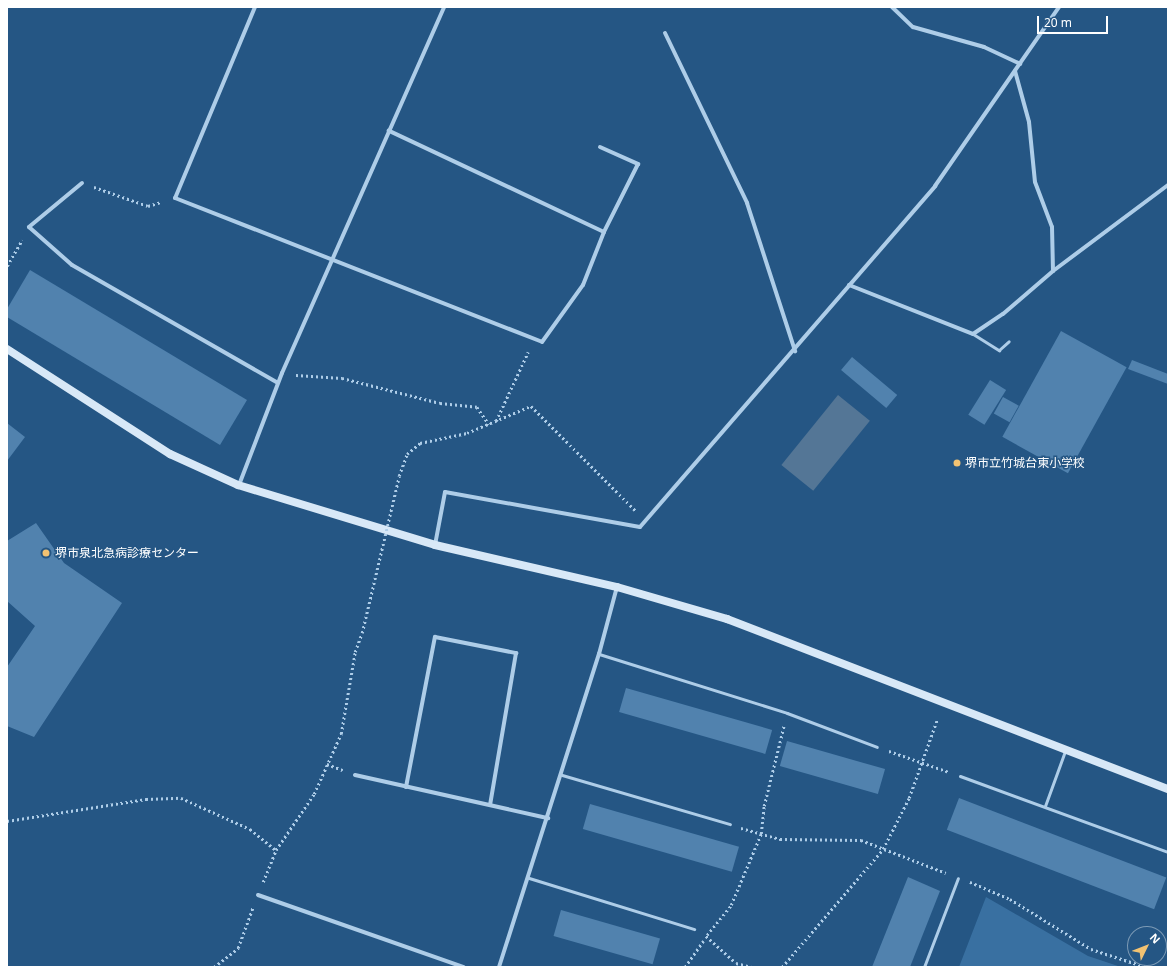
<!DOCTYPE html>
<html>
<head>
<meta charset="utf-8">
<style>
  body { margin:0 }
  #map { position:relative; width:1175px; height:974px; overflow:hidden; background:#255684; font-family:"Noto Sans","Noto Sans JP",sans-serif }
  div>[style] { position:absolute }
  [style*='--x'] { left:calc(var(--x)*1px); top:calc(var(--y)*1px); width:calc(var(--w)*1px); rotate:calc(var(--a)*1deg) }
  .green>* { inset:0; background:#3970a1 }
  .water>* { inset:0; background:#547696; transform-origin:0 0 }
  .building>* { inset:0; background:#5182ae; transform-origin:0 0 }
  .path>* { height:2.5px; margin-top:-1.25px; transform-origin:0; background:repeating-linear-gradient(90deg,#aecde8 0 2px,transparent 0 5px) }
  .lane>* { height:3px; margin:-1.5px; padding:0 1.5px; transform-origin:1.5px; border-radius:1.5px; background:#aecde8 }
  .street>* { height:4px; margin:-2px; padding:0 2px; transform-origin:2px; border-radius:2px; background:#aecde8 }
  .secondary>* { height:8px; margin:-4px; padding:0 4px; transform-origin:4px; border-radius:4px; background:#d8e8f7 }
  .path-bridge>* { height:2.5px; margin-top:-1.25px; transform-origin:0; background:repeating-linear-gradient(90deg,#aecde8 0 2px,transparent 0 5px) }
  .dots>* { width:11px; height:11px; translate:-50% -50%; box-sizing:border-box; border:2px solid #255684; border-radius:50% }
  span { translate:-50% -50%; white-space:nowrap; text-align:center; line-height:1.15; -webkit-text-stroke:3px #255684; paint-order:stroke }
  .poi-label { font-size:12px; color:#fff }
  .left { translate:0 -50%; text-align:left }
  .frame { position:absolute; inset:0; border:8px solid #fff; pointer-events:none }
  .north { position:absolute; left:1127px; top:926px; width:40px; height:40px; box-sizing:border-box; background:#255684; border:1px solid #7c9ab5; border-radius:50%; rotate:47deg; font-size:11px; font-weight:700; line-height:16px; text-align:center; color:#fff }
  .north::after { content:''; display:block; margin:auto; width:14px; height:18px; background:#f2c272; clip-path:polygon(50% 0,100% 100%,50% 72%,0 100%) }
  .scale { position:absolute; left:1037px; top:16px; width:71px; height:18px; box-sizing:border-box; border:2px solid #fff; border-top:0; padding-left:5px; font-size:12px; line-height:14px; white-space:nowrap; color:#fff; -webkit-text-stroke:3px #255684; paint-order:stroke }
</style>
</head>
<body>
<div id="map">
  <div class="green">
    <div style="clip-path:polygon(986px 897px,1088px 956px,1121px 967px,959px 967px)"></div>
  </div>
  <div class="water">
    <div style="left:838px;top:395px;width:41px;height:90px;rotate:39deg"></div>
  </div>
  <div class="building">
    <div style="clip-path:polygon(30px 270px,247px 400px,220px 445px,7px 317px,7px 309px)"></div>
    <div style="left:1061px;top:331px;width:75px;height:121px;rotate:29deg"></div>
    <div style="left:852px;top:357px;width:59px;height:17px;rotate:40deg"></div>
    <div style="clip-path:polygon(1132px 360px,1168px 374px,1168px 384px,1128px 369px)"></div>
    <div style="left:990px;top:380px;width:19px;height:41px;rotate:32deg"></div>
    <div style="left:1003px;top:397px;width:18px;height:19px;rotate:29deg"></div>
    <div style="clip-path:polygon(7px 423px,25px 437px,7px 461px)"></div>
    <div style="clip-path:polygon(36px 523px,64px 563px,122px 603px,34px 737px,7px 726px,7px 667px,35px 626px,7px 601px,7px 541px)"></div>
    <div style="left:626px;top:688px;width:152px;height:25px;rotate:16deg"></div>
    <div style="left:787px;top:741px;width:102px;height:26px;rotate:16deg"></div>
    <div style="left:959px;top:798px;width:222px;height:34px;rotate:21deg"></div>
    <div style="left:590px;top:804px;width:155px;height:26px;rotate:16deg"></div>
    <div style="clip-path:polygon(908px 877px,940px 891px,910px 967px,872px 967px)"></div>
    <div style="left:561px;top:910px;width:103px;height:27px;rotate:16deg"></div>
  </div>
  <div class="path">
    <div style="--x:94;--y:187;--w:57;--a:19.4"></div>
    <div style="--x:148;--y:206;--w:14;--a:-17"></div>
    <div style="--x:7;--y:266;--w:30;--a:-60"></div>
    <div style="--x:296;--y:375;--w:46;--a:3.7"></div>
    <div style="--x:342;--y:378;--w:101;--a:14.3"></div>
    <div style="--x:440;--y:403;--w:37;--a:6"></div>
    <div style="--x:477;--y:407;--w:21;--a:55"></div>
    <div style="--x:496;--y:421;--w:76;--a:-65.1"></div>
    <div style="--x:399;--y:476;--w:23;--a:-70"></div>
    <div style="--x:407;--y:454;--w:17;--a:-40"></div>
    <div style="--x:420;--y:443;--w:48;--a:-12"></div>
    <div style="--x:467;--y:433;--w:69;--a:-22.9"></div>
    <div style="--x:531;--y:406;--w:148;--a:45"></div>
    <div style="--x:889;--y:751;--w:64;--a:19.3"></div>
    <div style="--x:327;--y:764;--w:17;--a:21"></div>
    <div style="--x:7;--y:821;--w:141;--a:-9"></div>
    <div style="--x:146;--y:799;--w:35;--a:-2"></div>
    <div style="--x:181;--y:798;--w:76;--a:24.2"></div>
    <div style="--x:250;--y:829;--w:33;--a:39"></div>
    <div style="--x:741;--y:828;--w:41;--a:15.8"></div>
    <div style="--x:780;--y:839;--w:81;--a:0.7"></div>
    <div style="--x:861;--y:840;--w:91;--a:21.2"></div>
    <div style="--x:263;--y:882;--w:35;--a:-68"></div>
    <div style="--x:276;--y:850;--w:68;--a:-55.8"></div>
    <div style="--x:314;--y:794;--w:66;--a:-65.8"></div>
    <div style="--x:341;--y:734;--w:83;--a:-80.3"></div>
    <div style="--x:355;--y:652;--w:20;--a:-70"></div>
    <div style="--x:970;--y:882;--w:43;--a:23"></div>
    <div style="--x:1010;--y:899;--w:95;--a:31.7"></div>
    <div style="--x:1091;--y:949;--w:58;--a:18.1"></div>
    <div style="--x:707;--y:935;--w:38;--a:-51"></div>
    <div style="--x:731;--y:905;--w:77;--a:-67.1"></div>
    <div style="--x:761;--y:834;--w:28;--a:-84"></div>
    <div style="--x:764;--y:806;--w:83;--a:-76.1"></div>
    <div style="--x:706;--y:936;--w:40;--a:42"></div>
    <div style="--x:736;--y:963;--w:16;--a:14"></div>
    <div style="--x:214;--y:967;--w:31;--a:-38"></div>
    <div style="--x:238;--y:948;--w:44;--a:-69.9"></div>
    <div style="--x:685;--y:967;--w:32;--a:-55"></div>
    <div style="--x:782;--y:967;--w:155;--a:-49.4"></div>
    <div style="--x:883;--y:849;--w:57;--a:-63"></div>
    <div style="--x:909;--y:798;--w:83;--a:-70.3"></div>
  </div>
  <div class="lane">
    <div style="--x:973;--y:334;--w:31;--a:32"></div>
    <div style="--x:999;--y:350;--w:13;--a:-42"></div>
    <div style="--x:599;--y:654;--w:197;--a:17.4"></div>
    <div style="--x:787;--y:713;--w:96;--a:20.7"></div>
    <div style="--x:562;--y:775;--w:175;--a:16.3"></div>
    <div style="--x:960;--y:776;--w:221;--a:20.1"></div>
    <div style="--x:1045;--y:806;--w:59;--a:-70"></div>
    <div style="--x:529;--y:878;--w:173;--a:17.2"></div>
    <div style="--x:924;--y:967;--w:95;--a:-69.1"></div>
  </div>
  <div class="street">
    <div style="--x:255;--y:7;--w:207;--a:112.7"></div>
    <div style="--x:175;--y:198;--w:394;--a:21.4"></div>
    <div style="--x:542;--y:342;--w:70;--a:-54.3"></div>
    <div style="--x:583;--y:285;--w:57;--a:-68.4"></div>
    <div style="--x:604;--y:232;--w:238;--a:-154.8"></div>
    <div style="--x:892;--y:7;--w:29;--a:44"></div>
    <div style="--x:913;--y:27;--w:74;--a:15.7"></div>
    <div style="--x:984;--y:47;--w:40;--a:25"></div>
    <div style="--x:665;--y:33;--w:189;--a:64.2"></div>
    <div style="--x:747;--y:203;--w:156;--a:72"></div>
    <div style="--x:1015;--y:71;--w:53;--a:74.6"></div>
    <div style="--x:1029;--y:122;--w:60;--a:84.3"></div>
    <div style="--x:1035;--y:182;--w:48;--a:69.3"></div>
    <div style="--x:1052;--y:227;--w:44;--a:88.7"></div>
    <div style="--x:600;--y:147;--w:42;--a:24.1"></div>
    <div style="--x:638;--y:164;--w:76;--a:116.6"></div>
    <div style="--x:82;--y:183;--w:69;--a:140.3"></div>
    <div style="--x:29;--y:227;--w:57;--a:41.5"></div>
    <div style="--x:72;--y:265;--w:237;--a:29.8"></div>
    <div style="--x:849;--y:285;--w:133;--a:21.6"></div>
    <div style="--x:973;--y:334;--w:36;--a:-34"></div>
    <div style="--x:1003;--y:314;--w:66;--a:-40.7"></div>
    <div style="--x:1053;--y:271;--w:144;--a:-36.8"></div>
    <div style="--x:239;--y:485;--w:120;--a:-69"></div>
    <div style="--x:282;--y:373;--w:400;--a:-66.1"></div>
    <div style="--x:435;--y:545;--w:54;--a:-79.3"></div>
    <div style="--x:445;--y:492;--w:198;--a:10.2"></div>
    <div style="--x:640;--y:527;--w:451;--a:-49.1"></div>
    <div style="--x:935;--y:186;--w:218;--a:-55.3"></div>
    <div style="--x:355;--y:775;--w:198;--a:12.6"></div>
    <div style="--x:406;--y:787;--w:153;--a:-79.1"></div>
    <div style="--x:435;--y:637;--w:83;--a:11.2"></div>
    <div style="--x:516;--y:653;--w:154;--a:99.7"></div>
    <div style="--x:258;--y:895;--w:218;--a:19.3"></div>
    <div style="--x:499;--y:967;--w:329;--a:-72.3"></div>
    <div style="--x:599;--y:654;--w:69;--a:-75"></div>
  </div>
  <div class="secondary">
    <div style="--x:7;--y:349;--w:194;--a:32.8"></div>
    <div style="--x:170;--y:454;--w:75;--a:24.5"></div>
    <div style="--x:238;--y:485;--w:206;--a:16.9"></div>
    <div style="--x:435;--y:545;--w:187;--a:13"></div>
    <div style="--x:617;--y:587;--w:115;--a:16.2"></div>
    <div style="--x:727;--y:619;--w:473;--a:21.1"></div>
  </div>
  <div class="path-bridge">
    <div style="--x:362;--y:633;--w:161;--a:-76.7"></div>
  </div>
  <div class="dots">
    <div style="left:957px;top:463px;background:#f2c272"></div>
    <div style="left:46px;top:553px;background:#f2c272"></div>
  </div>
  <div class="poi-label">
    <span class="left" style="left:965px;top:463px">堺市立竹城台東小学校</span>
    <span class="left" style="left:55px;top:553px">堺市泉北急病診療センター</span>
  </div>
  <div class="frame"></div>
  <div class="north">N</div>
  <div class="scale">20 m</div>
</div>
</body>
</html>
